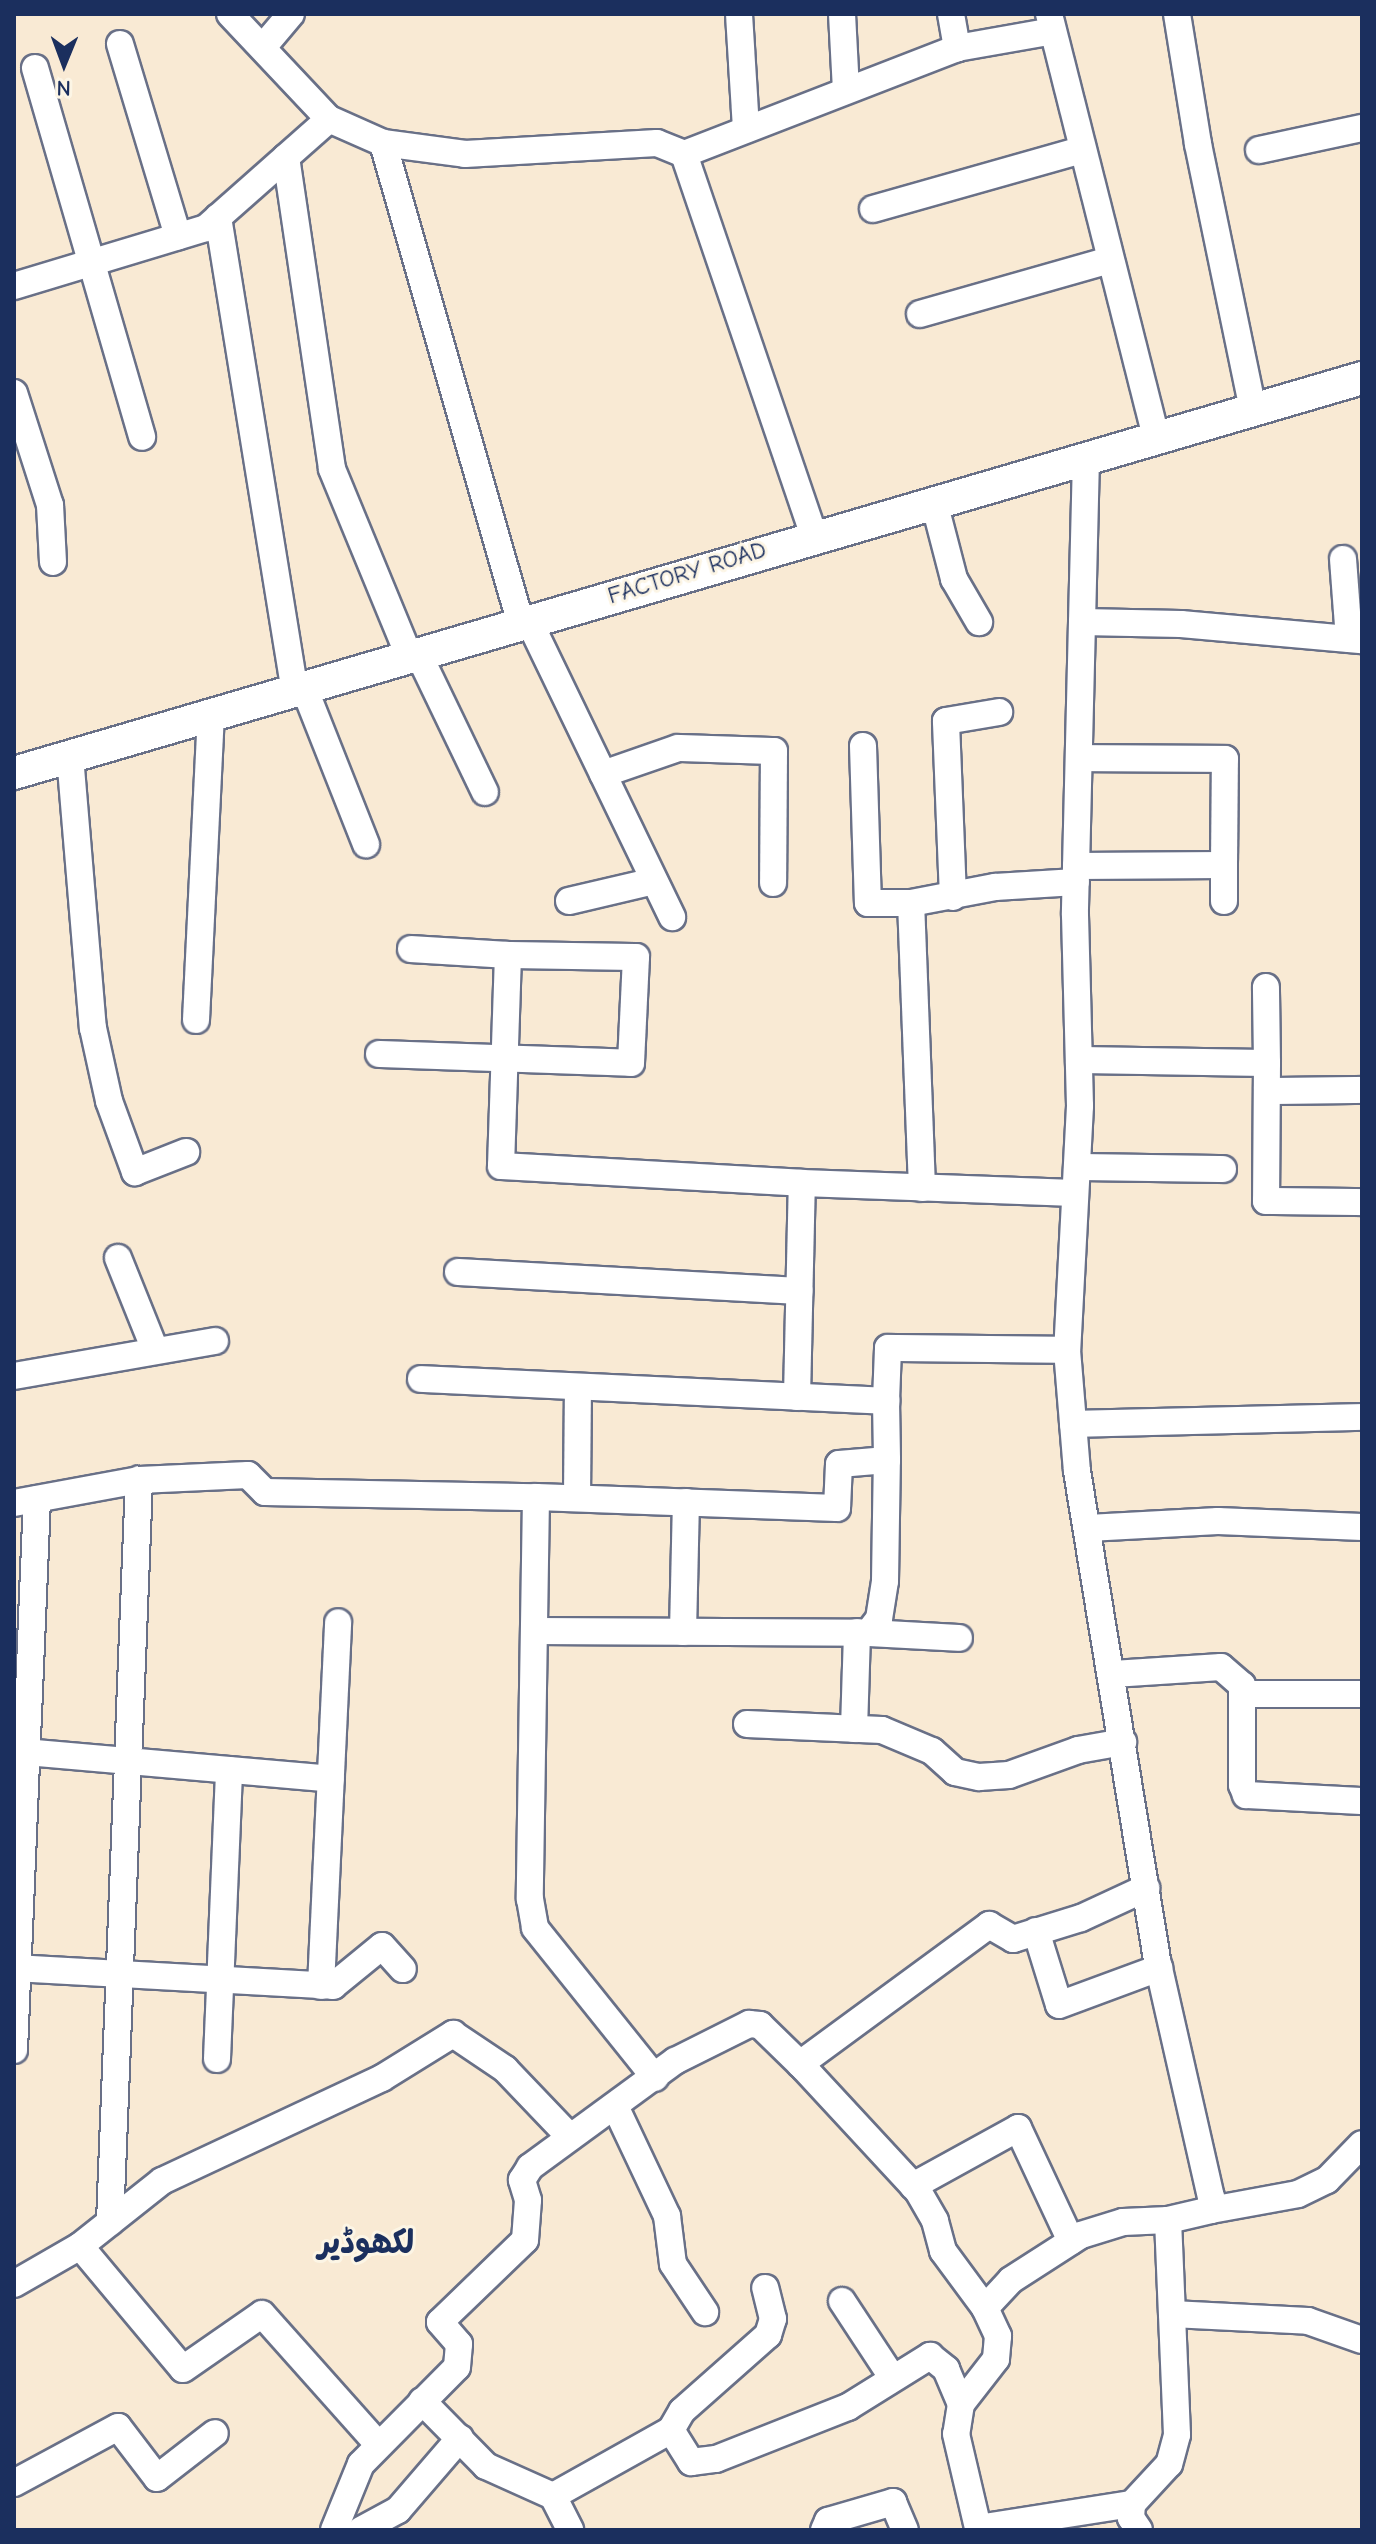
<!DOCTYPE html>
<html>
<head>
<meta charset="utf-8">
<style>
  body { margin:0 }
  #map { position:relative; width:1376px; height:2544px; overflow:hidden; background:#f9ead4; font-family:"Comic Neue","Playpen Sans Arabic",sans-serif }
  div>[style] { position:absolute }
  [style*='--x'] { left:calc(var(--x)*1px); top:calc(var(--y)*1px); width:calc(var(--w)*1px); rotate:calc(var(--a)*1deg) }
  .roads { filter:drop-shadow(2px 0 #697087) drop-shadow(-2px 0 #697087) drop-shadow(0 2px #697087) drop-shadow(0 -2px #697087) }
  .minor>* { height:26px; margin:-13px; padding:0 13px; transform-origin:13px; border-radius:13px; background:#fff }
  .major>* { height:32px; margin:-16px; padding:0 16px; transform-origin:16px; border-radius:16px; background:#fff }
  span { translate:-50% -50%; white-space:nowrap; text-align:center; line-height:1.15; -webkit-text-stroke:6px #fcf5e5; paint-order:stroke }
  .street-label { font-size:24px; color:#1b2f5e }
  .district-label { font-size:32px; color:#1b2f5e; font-weight:700 }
  .frame { position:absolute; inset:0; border:16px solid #1b2f5e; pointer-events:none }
  .north { position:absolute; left:24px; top:24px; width:80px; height:80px; -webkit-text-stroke:6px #fcf5e5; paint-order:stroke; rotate:181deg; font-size:22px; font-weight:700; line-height:32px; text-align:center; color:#1b2f5e }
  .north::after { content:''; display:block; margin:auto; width:28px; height:36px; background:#1b2f5e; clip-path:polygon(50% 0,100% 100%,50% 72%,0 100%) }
</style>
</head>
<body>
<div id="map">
  <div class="roads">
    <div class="minor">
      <div style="--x:230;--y:14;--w:144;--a:46.7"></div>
      <div style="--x:329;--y:119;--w:59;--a:24"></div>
      <div style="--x:383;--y:143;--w:83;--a:7.6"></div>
      <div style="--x:465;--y:154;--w:192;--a:-3.3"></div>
      <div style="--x:657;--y:143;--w:29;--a:22"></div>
      <div style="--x:684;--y:154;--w:404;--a:71.2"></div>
      <div style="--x:739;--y:14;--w:115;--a:86.5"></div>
      <div style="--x:842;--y:14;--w:76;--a:87"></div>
      <div style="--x:951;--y:14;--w:35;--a:80"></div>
      <div style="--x:1049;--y:14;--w:437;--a:75.8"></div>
      <div style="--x:1177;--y:14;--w:132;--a:80.8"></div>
      <div style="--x:1198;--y:144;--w:272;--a:78.3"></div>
      <div style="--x:120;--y:44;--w:201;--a:73.2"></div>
      <div style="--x:263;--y:47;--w:43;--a:-49.7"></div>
      <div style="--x:35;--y:68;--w:384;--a:73.8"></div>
      <div style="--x:383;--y:143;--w:499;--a:74"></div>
      <div style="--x:1259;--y:150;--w:105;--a:-12.1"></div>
      <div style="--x:684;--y:154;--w:293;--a:-21.2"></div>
      <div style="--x:957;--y:48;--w:97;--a:-10"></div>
      <div style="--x:286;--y:157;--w:315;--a:81.6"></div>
      <div style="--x:332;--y:469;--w:204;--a:67.6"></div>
      <div style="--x:873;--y:209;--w:217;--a:-15.8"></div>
      <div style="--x:218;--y:217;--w:482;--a:80.8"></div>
      <div style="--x:14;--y:286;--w:201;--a:-16.8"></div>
      <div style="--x:206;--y:228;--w:164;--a:-41.5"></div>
      <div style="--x:920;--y:314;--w:198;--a:-15.9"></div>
      <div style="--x:14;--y:393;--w:118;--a:72.2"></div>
      <div style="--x:50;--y:505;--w:57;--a:87"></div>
      <div style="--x:1086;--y:458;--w:457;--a:91.4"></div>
      <div style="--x:1075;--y:915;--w:191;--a:88.5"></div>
      <div style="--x:1080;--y:1106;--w:244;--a:93"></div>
      <div style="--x:1067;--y:1350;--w:121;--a:85.3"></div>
      <div style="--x:1077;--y:1471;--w:500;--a:80.7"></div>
      <div style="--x:1158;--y:1964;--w:239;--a:77.2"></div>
      <div style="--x:1211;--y:2197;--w:13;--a:90"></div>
      <div style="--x:1211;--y:2210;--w:44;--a:166.9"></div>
      <div style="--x:1168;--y:2220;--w:215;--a:87.6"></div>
      <div style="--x:1177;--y:2435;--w:30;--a:105"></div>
      <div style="--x:1169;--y:2464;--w:54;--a:132.8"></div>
      <div style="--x:1132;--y:2504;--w:14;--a:94"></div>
      <div style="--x:1131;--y:2518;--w:14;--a:56"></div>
      <div style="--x:934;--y:502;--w:80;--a:75.4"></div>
      <div style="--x:954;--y:579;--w:50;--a:59.8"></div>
      <div style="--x:1343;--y:559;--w:80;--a:85.7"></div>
      <div style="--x:529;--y:621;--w:329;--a:64.2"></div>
      <div style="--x:1082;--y:622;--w:99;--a:1.2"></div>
      <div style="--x:1181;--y:624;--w:182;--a:5.1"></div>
      <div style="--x:419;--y:655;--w:152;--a:64.3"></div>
      <div style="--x:305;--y:690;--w:166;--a:68.4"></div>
      <div style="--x:863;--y:746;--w:157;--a:88.2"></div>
      <div style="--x:868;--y:903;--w:43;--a:0"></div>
      <div style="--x:70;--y:756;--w:273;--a:85.2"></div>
      <div style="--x:93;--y:1028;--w:75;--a:77.6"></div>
      <div style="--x:109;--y:1101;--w:76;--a:69.9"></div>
      <div style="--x:135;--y:1172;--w:55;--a:-21.4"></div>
      <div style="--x:603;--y:774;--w:79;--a:-19.1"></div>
      <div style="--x:678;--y:748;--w:96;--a:1.8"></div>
      <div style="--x:774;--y:751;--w:132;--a:90.4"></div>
      <div style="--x:1224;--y:865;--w:36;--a:90"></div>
      <div style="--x:1076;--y:866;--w:148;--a:-0.4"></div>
      <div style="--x:1224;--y:865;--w:106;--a:-89.5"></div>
      <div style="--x:1225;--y:759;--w:146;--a:-179.6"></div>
      <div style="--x:953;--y:897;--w:176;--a:-92.3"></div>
      <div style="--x:946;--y:721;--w:54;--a:-9.6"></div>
      <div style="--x:569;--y:901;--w:87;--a:-13.2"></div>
      <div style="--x:411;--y:949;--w:97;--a:3.5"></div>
      <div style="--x:508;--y:955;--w:211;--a:91.9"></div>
      <div style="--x:501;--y:1166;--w:301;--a:3.2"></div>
      <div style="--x:196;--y:1020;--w:303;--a:-87.2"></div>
      <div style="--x:379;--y:1054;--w:252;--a:2"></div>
      <div style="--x:631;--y:1063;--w:106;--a:-87.3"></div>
      <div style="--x:636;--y:957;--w:128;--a:-179.1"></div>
      <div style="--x:1079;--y:1060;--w:188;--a:0.9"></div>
      <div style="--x:1267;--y:1063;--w:76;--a:-90.8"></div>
      <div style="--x:1267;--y:1063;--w:138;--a:90.4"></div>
      <div style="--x:1266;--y:1201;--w:96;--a:0.6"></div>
      <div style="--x:1267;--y:1091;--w:95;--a:-0.6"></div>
      <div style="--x:1077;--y:1167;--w:146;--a:0.8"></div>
      <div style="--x:922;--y:1188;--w:285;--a:-92.2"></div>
      <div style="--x:911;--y:903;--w:86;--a:-10.8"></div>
      <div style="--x:995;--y:887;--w:81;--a:-3.5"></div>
      <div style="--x:118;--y:1258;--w:99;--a:68.1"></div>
      <div style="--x:458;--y:1272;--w:342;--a:3.2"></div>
      <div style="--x:14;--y:1376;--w:204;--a:-9.9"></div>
      <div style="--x:421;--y:1379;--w:466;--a:2.7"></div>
      <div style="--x:886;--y:1401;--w:59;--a:89"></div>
      <div style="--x:797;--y:1397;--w:214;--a:-88.7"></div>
      <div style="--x:802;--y:1183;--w:273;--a:2.1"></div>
      <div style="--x:886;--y:1401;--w:53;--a:-87.8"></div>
      <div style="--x:888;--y:1348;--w:179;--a:0.6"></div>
      <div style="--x:1073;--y:1424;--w:289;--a:-1.4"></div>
      <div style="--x:577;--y:1498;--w:111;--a:-89.5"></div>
      <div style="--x:14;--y:1503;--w:127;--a:-10.4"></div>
      <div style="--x:139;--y:1480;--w:109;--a:-2.6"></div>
      <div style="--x:248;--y:1475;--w:24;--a:45"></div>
      <div style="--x:265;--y:1492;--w:271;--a:1.1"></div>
      <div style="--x:1088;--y:1528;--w:130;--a:-3.1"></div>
      <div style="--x:1218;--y:1521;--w:144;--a:2.4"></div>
      <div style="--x:536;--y:1631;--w:332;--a:0.3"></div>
      <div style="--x:868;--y:1633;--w:18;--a:-52"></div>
      <div style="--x:879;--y:1619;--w:38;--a:-81"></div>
      <div style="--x:885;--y:1581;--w:121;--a:-89.1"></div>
      <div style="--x:887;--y:1460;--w:48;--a:175.2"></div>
      <div style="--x:839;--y:1464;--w:44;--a:92.6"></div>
      <div style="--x:837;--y:1508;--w:301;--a:-177.9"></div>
      <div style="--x:536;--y:1497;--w:402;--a:90.9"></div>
      <div style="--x:530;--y:1899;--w:29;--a:80"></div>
      <div style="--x:535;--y:1928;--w:192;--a:51.3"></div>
      <div style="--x:683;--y:1632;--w:130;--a:-88.7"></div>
      <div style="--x:868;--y:1633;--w:91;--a:3.1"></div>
      <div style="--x:1113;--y:1674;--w:108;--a:-3.7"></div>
      <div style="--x:1221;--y:1667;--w:28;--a:41"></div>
      <div style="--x:1242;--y:1685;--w:100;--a:90"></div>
      <div style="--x:1242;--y:1785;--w:11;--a:68"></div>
      <div style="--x:1246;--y:1795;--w:116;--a:3"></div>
      <div style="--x:1242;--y:1694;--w:120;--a:0"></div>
      <div style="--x:747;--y:1724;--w:135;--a:2.5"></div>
      <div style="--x:882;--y:1730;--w:54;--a:22.8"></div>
      <div style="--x:932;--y:1751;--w:31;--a:42"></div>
      <div style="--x:955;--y:1772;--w:25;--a:12"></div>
      <div style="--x:979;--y:1777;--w:30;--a:-4"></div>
      <div style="--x:1009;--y:1775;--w:73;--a:-19.9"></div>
      <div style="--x:1078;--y:1750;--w:46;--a:-10.1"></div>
      <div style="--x:854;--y:1729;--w:97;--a:-88.2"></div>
      <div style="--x:14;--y:1751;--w:318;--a:5"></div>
      <div style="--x:1036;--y:1931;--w:77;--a:72.7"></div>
      <div style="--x:1059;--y:2005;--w:107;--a:-20.3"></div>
      <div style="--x:14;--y:1968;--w:320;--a:3.2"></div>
      <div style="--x:333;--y:1986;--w:63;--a:-39.2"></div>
      <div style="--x:382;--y:1946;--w:31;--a:48"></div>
      <div style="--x:321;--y:1986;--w:364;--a:-87.3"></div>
      <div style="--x:14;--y:2050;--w:551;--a:-87.61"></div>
      <div style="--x:217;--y:2059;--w:289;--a:-87.6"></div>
      <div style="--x:800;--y:2064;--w:235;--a:-36.3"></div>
      <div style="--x:989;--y:1925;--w:28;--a:30"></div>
      <div style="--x:1013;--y:1939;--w:71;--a:-17.2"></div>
      <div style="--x:1081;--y:1918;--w:72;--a:-24.8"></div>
      <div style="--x:615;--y:2106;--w:122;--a:64.7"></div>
      <div style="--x:667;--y:2216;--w:48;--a:82.9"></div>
      <div style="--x:673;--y:2264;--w:58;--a:56.3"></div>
      <div style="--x:913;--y:2186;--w:120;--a:-28.9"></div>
      <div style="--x:1018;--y:2128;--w:125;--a:64.9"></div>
      <div style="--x:1211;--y:2210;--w:88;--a:-10.4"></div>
      <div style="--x:1298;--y:2194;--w:32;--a:-26"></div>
      <div style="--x:1327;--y:2180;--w:50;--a:-45.8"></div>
      <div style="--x:110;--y:2222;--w:743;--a:-87.76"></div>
      <div style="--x:80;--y:2246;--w:160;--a:50.1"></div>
      <div style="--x:183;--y:2369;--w:96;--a:-34.8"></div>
      <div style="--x:262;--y:2314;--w:174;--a:48.3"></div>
      <div style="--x:14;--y:2284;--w:76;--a:-29.9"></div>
      <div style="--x:80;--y:2246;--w:105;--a:-38.4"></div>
      <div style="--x:162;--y:2181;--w:243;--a:-25.1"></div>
      <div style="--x:382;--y:2078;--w:84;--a:-31.8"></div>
      <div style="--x:453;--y:2034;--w:63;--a:33.9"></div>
      <div style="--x:505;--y:2069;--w:93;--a:46.3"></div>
      <div style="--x:842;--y:2301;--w:91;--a:56.7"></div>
      <div style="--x:985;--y:2308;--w:38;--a:-47"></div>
      <div style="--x:1011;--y:2280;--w:83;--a:-32.7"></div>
      <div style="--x:1081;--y:2235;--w:44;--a:-17.2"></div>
      <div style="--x:1123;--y:2222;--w:45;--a:-2.5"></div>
      <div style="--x:1172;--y:2314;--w:136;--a:2.9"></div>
      <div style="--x:1308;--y:2321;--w:57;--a:19.4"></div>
      <div style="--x:422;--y:2401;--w:91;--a:45.4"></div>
      <div style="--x:486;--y:2466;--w:73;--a:24.1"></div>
      <div style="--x:553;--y:2496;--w:38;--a:63"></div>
      <div style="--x:671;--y:2430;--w:22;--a:-60"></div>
      <div style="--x:682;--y:2411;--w:115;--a:-41.5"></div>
      <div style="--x:768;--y:2335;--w:17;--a:-73"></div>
      <div style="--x:773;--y:2319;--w:32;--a:-104"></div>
      <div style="--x:14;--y:2483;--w:118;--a:-28.3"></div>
      <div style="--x:118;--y:2427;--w:64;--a:52.6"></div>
      <div style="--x:157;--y:2478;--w:73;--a:-37.8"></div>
      <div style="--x:553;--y:2496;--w:135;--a:-29.2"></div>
      <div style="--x:671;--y:2430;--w:38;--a:58"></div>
      <div style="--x:691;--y:2462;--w:25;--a:-7"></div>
      <div style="--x:716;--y:2459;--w:142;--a:-21.5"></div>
      <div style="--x:848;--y:2407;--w:97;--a:-31.9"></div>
      <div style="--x:930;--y:2356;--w:21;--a:39"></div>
      <div style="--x:946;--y:2369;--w:38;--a:67"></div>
      <div style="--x:334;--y:2530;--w:71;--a:-67.8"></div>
      <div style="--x:361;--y:2464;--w:136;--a:-45.3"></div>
      <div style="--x:457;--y:2367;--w:23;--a:-85"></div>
      <div style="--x:459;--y:2344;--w:29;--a:-131"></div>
      <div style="--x:440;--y:2322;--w:118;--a:-44"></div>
      <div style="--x:525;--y:2240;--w:40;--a:-85.7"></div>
      <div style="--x:528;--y:2200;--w:21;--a:-107"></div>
      <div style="--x:522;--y:2180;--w:15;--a:-58"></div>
      <div style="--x:530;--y:2167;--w:180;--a:-36.2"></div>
      <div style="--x:675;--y:2061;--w:83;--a:-26.6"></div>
      <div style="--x:749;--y:2024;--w:11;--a:5"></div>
      <div style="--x:760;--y:2025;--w:62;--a:44.3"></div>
      <div style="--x:804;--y:2068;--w:168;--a:47.2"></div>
      <div style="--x:918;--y:2191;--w:34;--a:60"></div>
      <div style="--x:935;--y:2221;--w:31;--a:75"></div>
      <div style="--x:943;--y:2251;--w:71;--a:53.6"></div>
      <div style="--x:985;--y:2308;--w:31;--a:65"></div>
      <div style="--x:998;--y:2336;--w:23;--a:95"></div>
      <div style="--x:996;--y:2359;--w:57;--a:127.9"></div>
      <div style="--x:961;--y:2404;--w:30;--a:99"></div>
      <div style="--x:956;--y:2434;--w:97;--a:76.8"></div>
      <div style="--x:978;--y:2528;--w:156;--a:-8.9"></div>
      <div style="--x:361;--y:2530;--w:42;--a:-28.4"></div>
      <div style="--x:398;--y:2510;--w:95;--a:-49.3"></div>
      <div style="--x:824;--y:2530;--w:10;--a:-66"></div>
      <div style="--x:828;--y:2521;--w:68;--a:-16.3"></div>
      <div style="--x:893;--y:2502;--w:30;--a:67"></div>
    </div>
    <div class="major">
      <div style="--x:14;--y:773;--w:1405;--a:-16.33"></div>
    </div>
  </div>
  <div class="street-label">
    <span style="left:687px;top:573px;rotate:-17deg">FACTORY ROAD</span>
  </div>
  <div class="district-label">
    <span style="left:366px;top:2243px">لکھوڈیر</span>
  </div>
  <div class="frame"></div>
  <div class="north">N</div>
</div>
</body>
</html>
